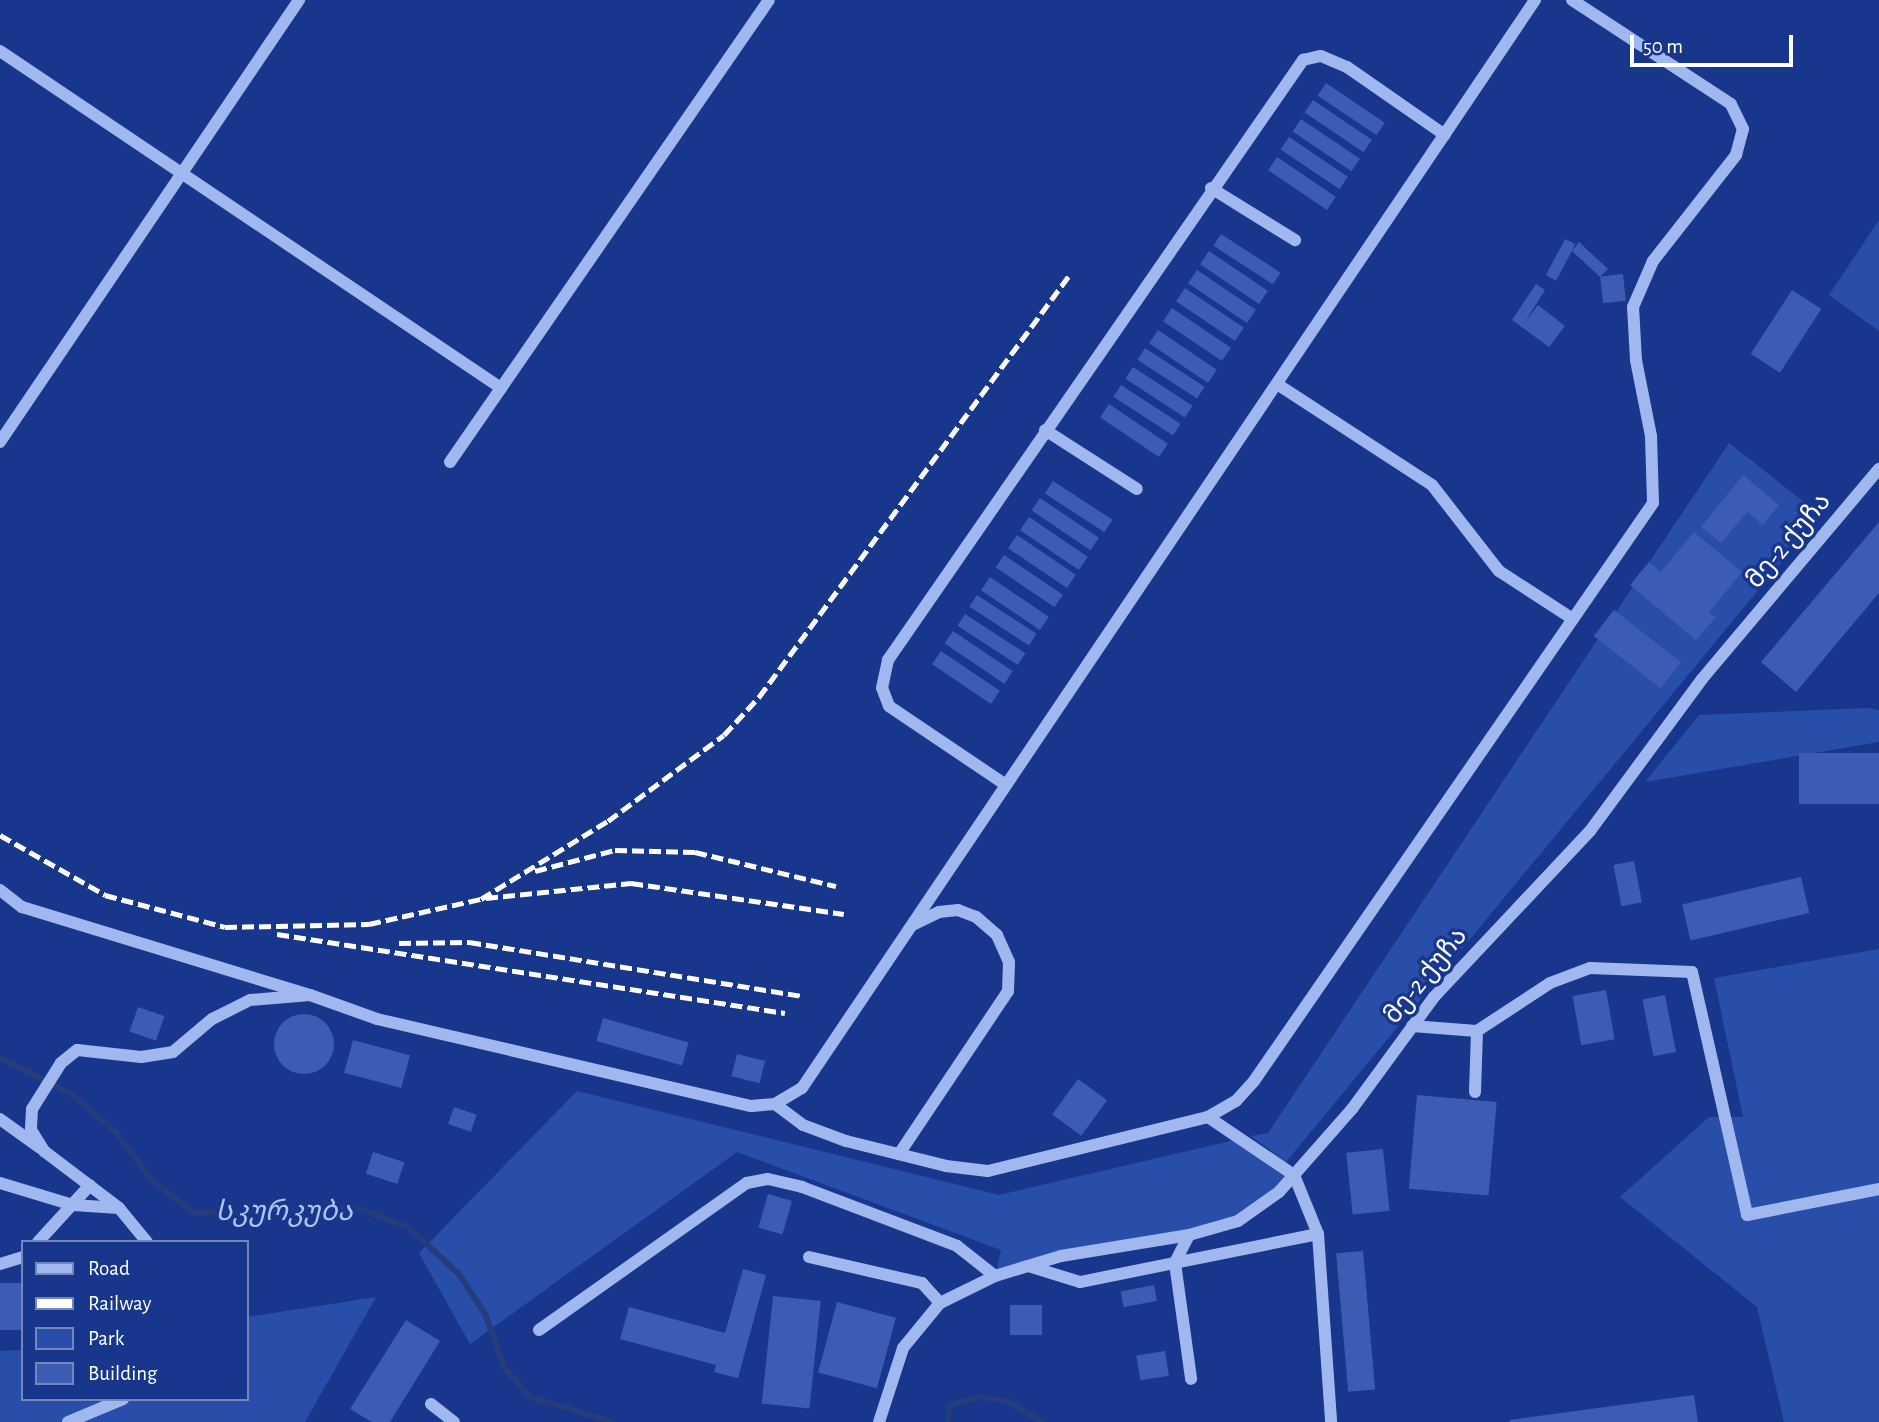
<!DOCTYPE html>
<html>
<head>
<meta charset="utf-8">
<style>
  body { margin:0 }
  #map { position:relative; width:1879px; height:1422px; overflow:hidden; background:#17368c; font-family:"Alegreya Sans","Noto Sans Georgian",sans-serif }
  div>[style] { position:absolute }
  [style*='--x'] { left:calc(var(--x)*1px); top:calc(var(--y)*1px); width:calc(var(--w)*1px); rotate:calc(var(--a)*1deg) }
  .green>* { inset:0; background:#294eaa }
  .stream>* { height:6px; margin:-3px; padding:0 3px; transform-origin:3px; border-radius:3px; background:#253c7d }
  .building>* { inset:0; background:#3b5cb2; transform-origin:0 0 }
  .round { border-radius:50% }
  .minor>* { height:12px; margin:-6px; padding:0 6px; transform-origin:6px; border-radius:6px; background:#a1b7ef }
  .rail>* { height:5px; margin-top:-2.5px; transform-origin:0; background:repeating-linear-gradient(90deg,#fff 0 12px,transparent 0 17px) }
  span { translate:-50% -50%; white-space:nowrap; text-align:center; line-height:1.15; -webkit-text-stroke:7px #17368c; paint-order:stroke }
  .street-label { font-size:26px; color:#fff }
  .water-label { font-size:28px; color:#adc2f6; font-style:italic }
  .legend { position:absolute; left:21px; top:1240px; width:228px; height:161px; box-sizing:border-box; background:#17368c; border:2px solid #7486ba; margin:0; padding:9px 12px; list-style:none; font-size:21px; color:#fff }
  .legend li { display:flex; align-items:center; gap:14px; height:35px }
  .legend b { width:35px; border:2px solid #7486ba }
  .scale { position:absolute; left:1630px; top:35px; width:163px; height:32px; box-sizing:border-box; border:4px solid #fff; border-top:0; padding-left:9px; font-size:21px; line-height:24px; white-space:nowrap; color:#fff; -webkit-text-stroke:5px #17368c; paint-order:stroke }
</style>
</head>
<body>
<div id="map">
  <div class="green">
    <div style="clip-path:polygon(1879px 220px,1879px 331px,1829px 295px)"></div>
    <div style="clip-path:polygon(1729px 443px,1813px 509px,1798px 542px,1286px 1162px,1251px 1136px,1268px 1133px)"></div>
    <div style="clip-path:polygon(1868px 708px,1879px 710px,1879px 742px,1645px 782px,1699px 715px)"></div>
    <div style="clip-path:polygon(1879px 949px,1879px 1422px,1784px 1422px,1757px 1307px,1620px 1197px,1709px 1117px,1743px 1117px,1714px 978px)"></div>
    <div style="clip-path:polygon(577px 1091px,999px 1195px,1239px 1139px,1294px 1175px,1238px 1221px,995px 1276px,1001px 1250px,737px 1152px,470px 1344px,419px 1253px)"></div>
    <div style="clip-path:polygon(376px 1297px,305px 1422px,0 1422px,0 1351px,23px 1350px,23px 1399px,247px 1399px,247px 1317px)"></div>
  </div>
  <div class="stream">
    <div style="--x:0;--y:1058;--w:80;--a:26.9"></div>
    <div style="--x:71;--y:1094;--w:57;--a:40.1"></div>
    <div style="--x:115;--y:1131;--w:59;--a:53.3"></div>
    <div style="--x:150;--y:1178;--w:55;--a:39.1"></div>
    <div style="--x:193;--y:1213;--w:165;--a:-1.7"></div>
    <div style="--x:358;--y:1208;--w:53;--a:20.8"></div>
    <div style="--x:408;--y:1227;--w:69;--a:42.7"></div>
    <div style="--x:459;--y:1274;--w:48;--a:57"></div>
    <div style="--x:485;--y:1314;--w:59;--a:70"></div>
    <div style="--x:505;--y:1369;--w:38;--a:48"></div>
    <div style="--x:530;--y:1397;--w:87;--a:16.8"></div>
    <div style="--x:948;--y:1422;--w:17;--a:-83"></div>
    <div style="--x:950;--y:1405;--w:30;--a:-15"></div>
    <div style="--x:979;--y:1397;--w:28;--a:8"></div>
    <div style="--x:1007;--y:1401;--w:41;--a:31"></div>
  </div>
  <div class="building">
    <div style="left:1326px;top:83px;width:71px;height:15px;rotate:34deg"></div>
    <div style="left:1313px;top:100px;width:71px;height:15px;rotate:34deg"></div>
    <div style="left:1301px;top:119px;width:71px;height:15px;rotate:34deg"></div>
    <div style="left:1289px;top:137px;width:71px;height:15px;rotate:34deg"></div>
    <div style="left:1277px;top:157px;width:71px;height:16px;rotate:34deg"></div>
    <div style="left:1221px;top:234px;width:71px;height:14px;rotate:33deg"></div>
    <div style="clip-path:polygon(1565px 239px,1575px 244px,1572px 251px,1579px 242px,1608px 269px,1600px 277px,1572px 251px,1556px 281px,1546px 275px)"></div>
    <div style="left:1209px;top:251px;width:71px;height:16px;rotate:34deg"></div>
    <div style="left:1197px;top:270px;width:71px;height:16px;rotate:34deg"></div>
    <div style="left:1623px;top:274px;width:27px;height:23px;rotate:84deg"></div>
    <div style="clip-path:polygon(1536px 284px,1545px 290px,1525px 322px,1538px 305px,1565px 326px,1549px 347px,1512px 320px)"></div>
    <div style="left:1185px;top:288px;width:71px;height:16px;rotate:34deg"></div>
    <div style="left:1792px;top:290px;width:35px;height:76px;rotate:33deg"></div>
    <div style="left:1172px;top:308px;width:71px;height:16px;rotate:34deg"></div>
    <div style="left:1158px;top:330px;width:71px;height:16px;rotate:34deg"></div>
    <div style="left:1145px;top:348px;width:71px;height:14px;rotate:33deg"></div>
    <div style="left:1133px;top:367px;width:71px;height:14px;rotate:33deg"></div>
    <div style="left:1121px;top:385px;width:71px;height:14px;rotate:33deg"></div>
    <div style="left:1109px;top:404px;width:71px;height:16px;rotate:34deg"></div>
    <div style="clip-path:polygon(1743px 475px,1779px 505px,1763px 525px,1747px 512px,1721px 543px,1701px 527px)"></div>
    <div style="left:1053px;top:481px;width:71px;height:15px;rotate:33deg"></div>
    <div style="left:1040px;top:498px;width:71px;height:15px;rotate:34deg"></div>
    <div style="left:1029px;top:517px;width:71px;height:16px;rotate:34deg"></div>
    <div style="clip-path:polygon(1879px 522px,1879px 593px,1796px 692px,1761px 662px)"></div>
    <div style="clip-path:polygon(1694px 532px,1742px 572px,1709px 612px,1716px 617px,1696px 640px,1630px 585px,1649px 562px,1661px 572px)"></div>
    <div style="left:1017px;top:535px;width:71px;height:16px;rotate:34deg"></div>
    <div style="left:1004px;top:555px;width:71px;height:15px;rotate:34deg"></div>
    <div style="left:990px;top:577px;width:71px;height:16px;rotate:34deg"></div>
    <div style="left:977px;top:595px;width:71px;height:14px;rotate:33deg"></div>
    <div style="left:1614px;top:610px;width:85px;height:33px;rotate:38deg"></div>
    <div style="left:965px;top:614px;width:72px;height:14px;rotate:33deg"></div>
    <div style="left:953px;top:631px;width:72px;height:15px;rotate:34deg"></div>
    <div style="left:941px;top:651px;width:71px;height:16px;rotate:34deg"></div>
    <div style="left:1879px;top:753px;width:51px;height:80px;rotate:90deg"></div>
    <div style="left:1634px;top:861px;width:42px;height:21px;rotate:79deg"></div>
    <div style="left:1801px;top:877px;width:37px;height:122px;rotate:77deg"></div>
    <div style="left:1606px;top:990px;width:50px;height:34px;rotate:80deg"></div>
    <div style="left:1665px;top:995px;width:58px;height:23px;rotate:79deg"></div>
    <div style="left:138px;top:1007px;width:28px;height:26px;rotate:19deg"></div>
    <div class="round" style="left:274px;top:1014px;width:60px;height:60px"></div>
    <div style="left:603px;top:1018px;width:89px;height:24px;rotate:16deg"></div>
    <div style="left:353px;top:1040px;width:59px;height:34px;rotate:15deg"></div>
    <div style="left:737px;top:1054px;width:29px;height:23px;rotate:14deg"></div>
    <div style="left:1078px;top:1079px;width:36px;height:44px;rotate:36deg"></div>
    <div style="left:1417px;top:1095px;width:80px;height:94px;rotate:5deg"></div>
    <div style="left:454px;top:1107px;width:24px;height:18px;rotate:19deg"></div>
    <div style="left:1383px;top:1149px;width:62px;height:37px;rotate:84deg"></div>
    <div style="left:373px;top:1152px;width:33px;height:23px;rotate:18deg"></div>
    <div style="left:768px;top:1194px;width:25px;height:35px;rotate:16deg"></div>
    <div style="left:1363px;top:1251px;width:139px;height:27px;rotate:85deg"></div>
    <div style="clip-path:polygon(743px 1269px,766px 1275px,738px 1378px,714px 1372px,716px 1365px,620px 1339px,629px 1307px,725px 1333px)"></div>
    <div style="left:23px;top:1283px;width:47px;height:23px;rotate:90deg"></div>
    <div style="left:1154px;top:1285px;width:16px;height:34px;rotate:79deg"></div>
    <div style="left:773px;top:1296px;width:48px;height:108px;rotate:6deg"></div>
    <div style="left:837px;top:1302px;width:61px;height:73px;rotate:15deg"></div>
    <div style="left:1010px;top:1305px;width:32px;height:30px"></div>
    <div style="clip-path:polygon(406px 1320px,440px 1341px,390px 1422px,372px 1422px,350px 1409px)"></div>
    <div style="left:1165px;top:1351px;width:25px;height:29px;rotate:81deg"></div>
    <div style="clip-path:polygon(1694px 1395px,1698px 1422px,1510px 1422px,1510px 1420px)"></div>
  </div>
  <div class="minor">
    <div style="--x:0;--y:51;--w:604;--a:33.93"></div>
    <div style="--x:1211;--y:188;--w:99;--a:31.8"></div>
    <div style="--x:1277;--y:384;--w:185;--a:33.1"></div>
    <div style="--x:1432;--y:485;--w:109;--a:52.1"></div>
    <div style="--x:1499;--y:571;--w:88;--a:33"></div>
    <div style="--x:1045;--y:430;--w:109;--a:32.7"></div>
    <div style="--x:0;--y:442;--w:534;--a:-55.92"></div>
    <div style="--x:450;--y:462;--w:561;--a:-55.38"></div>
    <div style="--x:1006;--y:785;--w:141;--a:-146"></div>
    <div style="--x:889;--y:706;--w:19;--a:-111"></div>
    <div style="--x:882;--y:688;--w:29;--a:-78"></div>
    <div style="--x:888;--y:660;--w:730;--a:-55.33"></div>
    <div style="--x:1303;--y:60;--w:18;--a:-13"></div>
    <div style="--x:1321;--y:56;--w:28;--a:23"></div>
    <div style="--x:1347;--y:67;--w:119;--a:34.8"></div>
    <div style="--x:0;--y:890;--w:28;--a:38"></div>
    <div style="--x:22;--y:907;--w:301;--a:17"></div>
    <div style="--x:310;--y:995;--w:60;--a:175.2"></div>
    <div style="--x:250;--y:1000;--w:42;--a:153.4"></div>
    <div style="--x:212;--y:1019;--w:51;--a:139.8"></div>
    <div style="--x:173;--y:1052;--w:32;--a:171"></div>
    <div style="--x:141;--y:1057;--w:64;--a:-173.8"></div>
    <div style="--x:77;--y:1050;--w:21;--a:141"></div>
    <div style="--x:61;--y:1063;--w:54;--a:122.2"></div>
    <div style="--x:32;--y:1109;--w:21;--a:93"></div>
    <div style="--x:31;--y:1130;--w:25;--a:58"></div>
    <div style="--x:44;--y:1151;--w:94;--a:37.2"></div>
    <div style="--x:119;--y:1208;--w:44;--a:50.5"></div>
    <div style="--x:310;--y:995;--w:71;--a:19.7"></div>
    <div style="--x:377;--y:1019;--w:384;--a:13.1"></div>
    <div style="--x:751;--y:1106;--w:24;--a:-5"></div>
    <div style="--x:775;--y:1104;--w:31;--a:-31"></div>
    <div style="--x:802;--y:1088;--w:1312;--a:-56.03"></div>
    <div style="--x:1412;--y:1026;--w:65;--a:4.4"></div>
    <div style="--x:1477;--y:1031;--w:87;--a:-33.3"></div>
    <div style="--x:1550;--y:983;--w:43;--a:-20.6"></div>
    <div style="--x:1590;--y:968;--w:102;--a:2.2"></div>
    <div style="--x:1692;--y:972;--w:249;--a:77.2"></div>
    <div style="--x:1747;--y:1215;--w:135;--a:-11.1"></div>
    <div style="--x:1475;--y:1092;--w:61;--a:-88.1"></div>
    <div style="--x:775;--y:1104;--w:35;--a:37"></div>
    <div style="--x:803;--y:1125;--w:46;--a:20.4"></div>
    <div style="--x:846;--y:1141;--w:103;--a:14"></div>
    <div style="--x:946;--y:1166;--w:42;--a:6.8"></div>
    <div style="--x:988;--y:1171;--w:227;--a:-13.8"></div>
    <div style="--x:1208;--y:1117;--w:104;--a:34"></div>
    <div style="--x:1294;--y:1175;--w:64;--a:67.9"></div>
    <div style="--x:1318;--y:1234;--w:243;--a:168.6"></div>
    <div style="--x:1080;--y:1282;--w:54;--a:-162.9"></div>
    <div style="--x:1208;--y:1117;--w:32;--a:-30"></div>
    <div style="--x:1236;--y:1101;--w:27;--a:-48"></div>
    <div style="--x:1254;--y:1081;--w:702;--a:-55.38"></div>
    <div style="--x:1653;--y:503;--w:67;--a:-91.7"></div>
    <div style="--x:1651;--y:436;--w:77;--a:-101.2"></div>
    <div style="--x:1636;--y:360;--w:53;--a:-93.2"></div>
    <div style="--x:1633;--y:307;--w:50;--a:-66.5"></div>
    <div style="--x:1653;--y:261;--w:135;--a:-51.9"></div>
    <div style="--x:1736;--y:155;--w:27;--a:-75"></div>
    <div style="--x:1743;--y:129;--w:28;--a:-116"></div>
    <div style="--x:1731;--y:104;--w:190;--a:-146.8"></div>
    <div style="--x:0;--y:1119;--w:49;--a:35.9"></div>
    <div style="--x:899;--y:1154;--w:196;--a:-56.2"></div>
    <div style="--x:1008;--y:991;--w:29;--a:-88"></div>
    <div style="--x:1009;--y:962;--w:30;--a:-114"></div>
    <div style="--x:997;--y:935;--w:28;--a:-139"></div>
    <div style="--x:976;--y:917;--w:19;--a:-159"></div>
    <div style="--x:958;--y:910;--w:19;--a:174"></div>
    <div style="--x:939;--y:912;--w:28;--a:154"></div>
    <div style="--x:0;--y:1183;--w:76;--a:16.8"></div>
    <div style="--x:73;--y:1205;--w:46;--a:3.7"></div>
    <div style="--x:1318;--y:1234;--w:188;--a:86"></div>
    <div style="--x:1189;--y:1235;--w:31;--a:117"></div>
    <div style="--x:1175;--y:1263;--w:117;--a:82.1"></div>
    <div style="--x:38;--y:1242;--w:77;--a:-47.6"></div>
    <div style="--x:809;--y:1257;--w:116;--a:13"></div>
    <div style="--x:922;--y:1283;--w:27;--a:48"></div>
    <div style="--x:0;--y:1264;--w:24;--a:-17"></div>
    <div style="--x:539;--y:1330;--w:255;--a:-35.3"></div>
    <div style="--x:747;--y:1183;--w:21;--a:-11"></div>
    <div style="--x:768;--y:1179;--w:35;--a:13"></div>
    <div style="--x:802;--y:1187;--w:166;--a:20.8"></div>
    <div style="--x:957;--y:1246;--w:48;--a:38.3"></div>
    <div style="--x:431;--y:1404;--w:29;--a:38"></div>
    <div style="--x:68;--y:1422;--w:60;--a:-22.7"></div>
    <div style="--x:879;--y:1422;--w:78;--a:-72"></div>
    <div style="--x:903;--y:1348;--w:58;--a:-50.6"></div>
    <div style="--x:940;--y:1303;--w:61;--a:-26.1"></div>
    <div style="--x:995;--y:1276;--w:69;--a:-16.9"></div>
    <div style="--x:1061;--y:1256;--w:130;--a:-9.3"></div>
    <div style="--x:1189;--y:1235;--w:51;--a:-15.9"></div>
    <div style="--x:1238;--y:1221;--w:50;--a:-35.3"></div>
    <div style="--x:1279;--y:1192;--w:111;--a:-48.7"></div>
    <div style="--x:1352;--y:1109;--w:139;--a:-53.8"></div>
    <div style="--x:1434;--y:997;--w:228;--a:-46.8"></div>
    <div style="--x:1590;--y:831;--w:189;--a:-53.6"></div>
    <div style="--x:1702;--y:679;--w:275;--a:-49.9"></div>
  </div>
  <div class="rail">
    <div style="--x:0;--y:835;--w:121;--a:29.7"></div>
    <div style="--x:105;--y:895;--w:124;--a:14.9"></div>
    <div style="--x:225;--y:927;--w:144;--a:-1.2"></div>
    <div style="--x:369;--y:924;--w:115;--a:-12.6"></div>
    <div style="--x:481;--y:899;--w:149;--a:-31.6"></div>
    <div style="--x:608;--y:821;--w:144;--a:-36.6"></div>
    <div style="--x:724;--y:735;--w:52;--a:-47.4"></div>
    <div style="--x:759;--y:697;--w:526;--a:-53.65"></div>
    <div style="--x:535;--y:871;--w:83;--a:-14.7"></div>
    <div style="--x:615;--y:850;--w:80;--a:1.4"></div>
    <div style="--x:695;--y:852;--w:145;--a:13.6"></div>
    <div style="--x:486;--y:898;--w:146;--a:-5.9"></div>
    <div style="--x:631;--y:883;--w:215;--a:8.3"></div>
    <div style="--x:277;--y:934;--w:514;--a:8.84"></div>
    <div style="--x:399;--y:943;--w:70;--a:-0.8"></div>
    <div style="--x:469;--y:942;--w:337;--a:9.2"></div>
  </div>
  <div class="street-label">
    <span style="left:1789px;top:541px;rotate:-50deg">მე-2 ქუჩა</span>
    <span style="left:1426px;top:976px;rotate:-51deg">მე-2 ქუჩა</span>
  </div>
  <div class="water-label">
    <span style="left:284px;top:1212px">სკურკუბა</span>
  </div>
  <ul class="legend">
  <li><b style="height:9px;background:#a1b7ef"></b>Road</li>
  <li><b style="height:9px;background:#fff"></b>Railway</li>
  <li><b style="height:19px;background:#294eaa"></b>Park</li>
  <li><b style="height:19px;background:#3b5cb2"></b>Building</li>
  </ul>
  <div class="scale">50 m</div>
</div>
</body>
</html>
